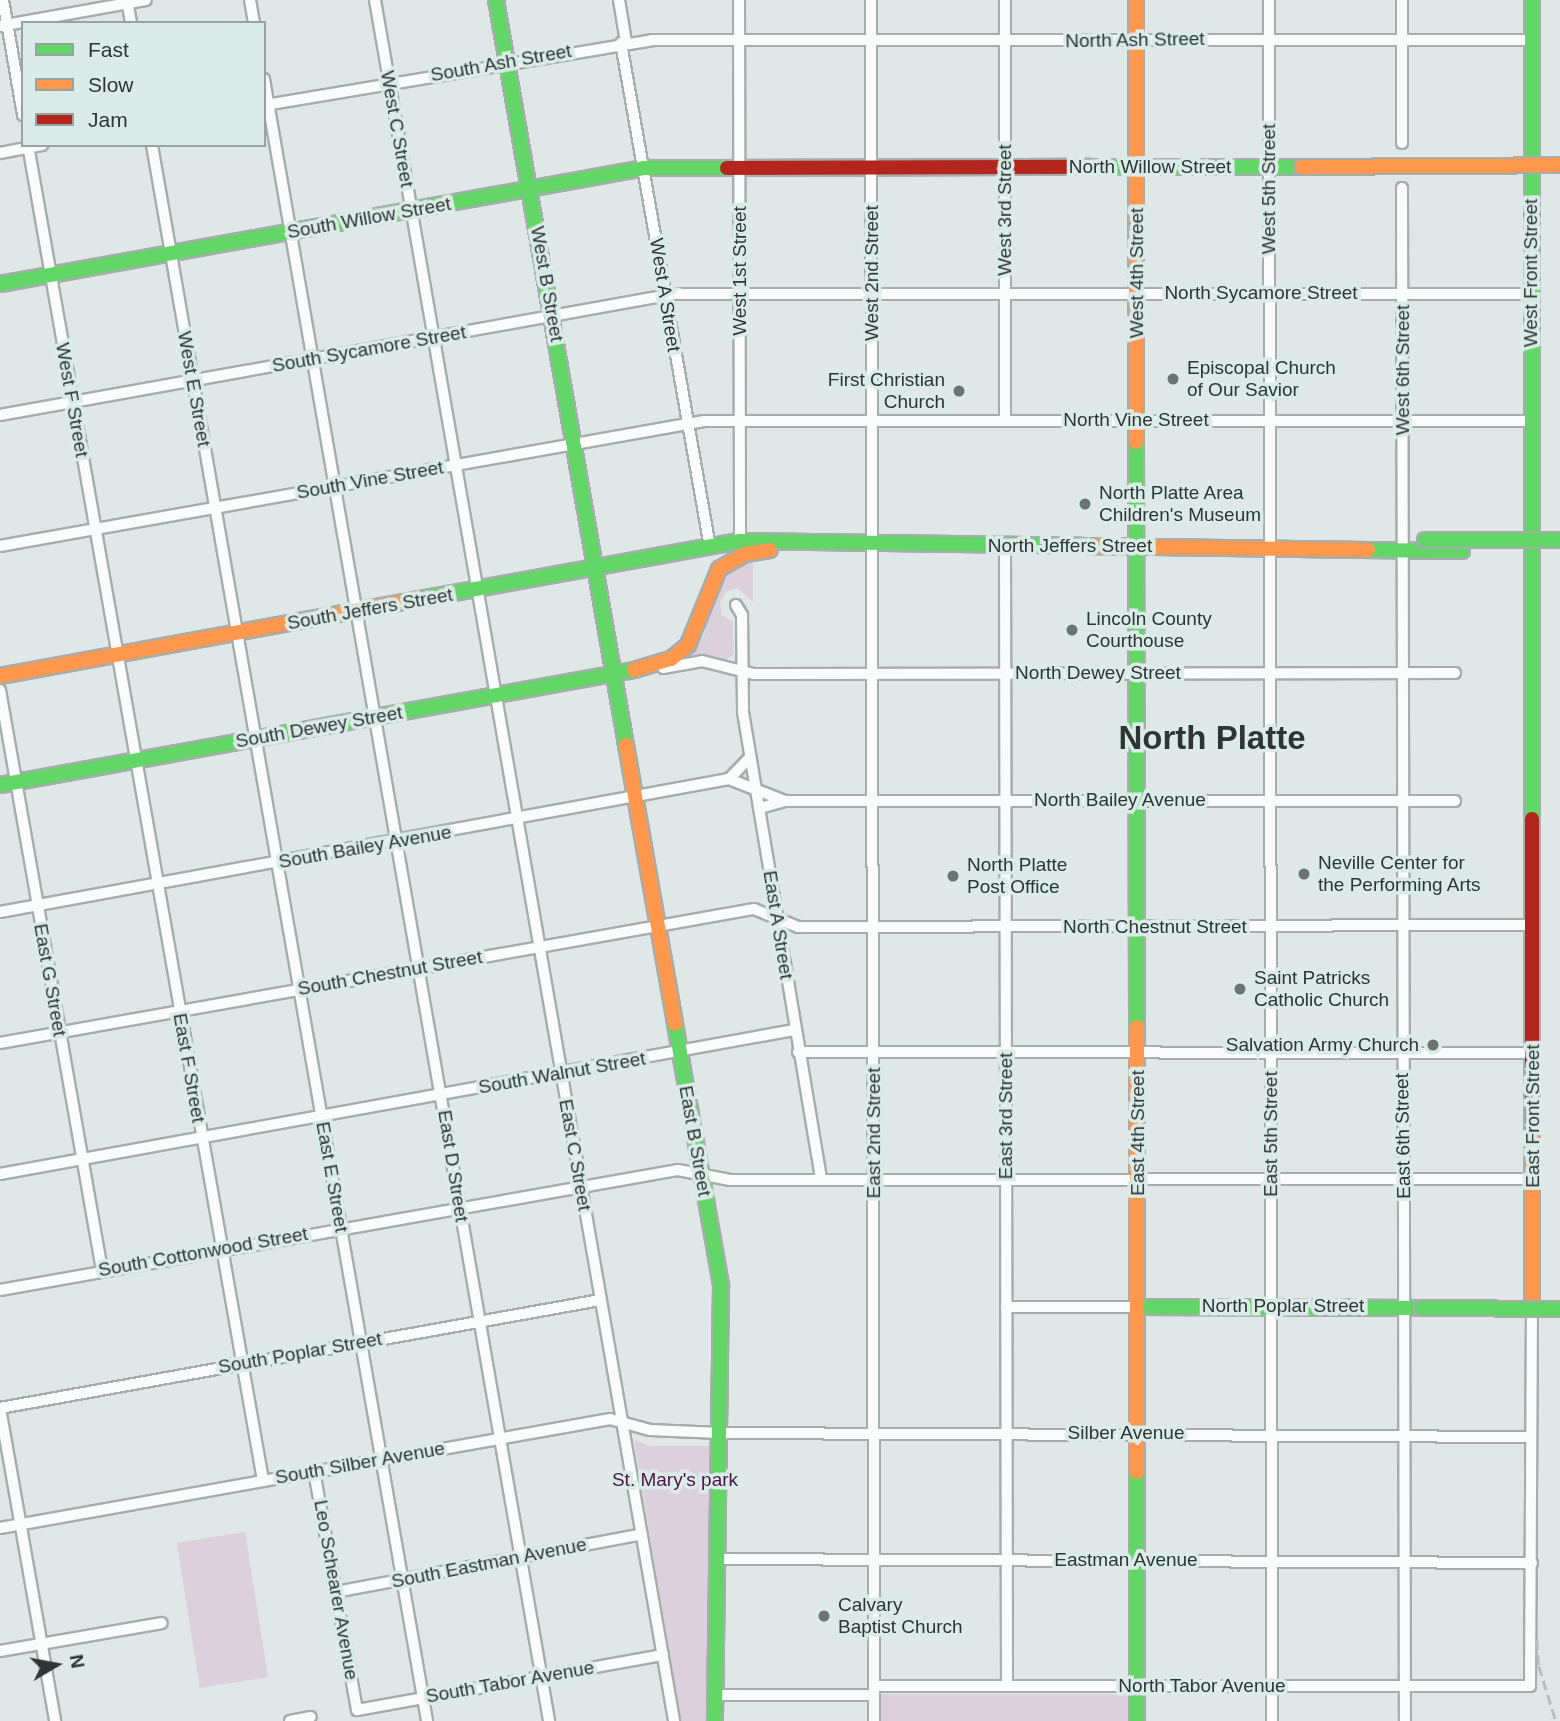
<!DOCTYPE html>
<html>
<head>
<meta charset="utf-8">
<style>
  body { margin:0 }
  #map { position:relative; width:1560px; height:1721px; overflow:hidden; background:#dfe8e6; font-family:Arial,sans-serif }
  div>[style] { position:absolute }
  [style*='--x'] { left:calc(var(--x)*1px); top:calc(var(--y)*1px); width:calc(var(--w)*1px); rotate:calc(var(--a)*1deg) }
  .green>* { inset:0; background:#dcd0dc; transform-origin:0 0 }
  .roads { filter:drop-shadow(2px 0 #a6adac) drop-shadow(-2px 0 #a6adac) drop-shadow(0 2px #a6adac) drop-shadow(0 -2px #a6adac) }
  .street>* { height:10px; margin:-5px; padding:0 5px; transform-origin:5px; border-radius:5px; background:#fafcfb }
  .fast>* { height:14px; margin:-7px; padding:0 7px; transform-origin:7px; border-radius:7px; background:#63d668 }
  .slow>* { height:14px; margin:-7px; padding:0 7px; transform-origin:7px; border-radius:7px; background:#ff974d }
  .jam>* { height:14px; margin:-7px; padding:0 7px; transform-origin:7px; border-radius:7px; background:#b3261e }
  .rail>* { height:2.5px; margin-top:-1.25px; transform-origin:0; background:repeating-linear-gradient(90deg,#babdbc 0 10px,transparent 0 15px) }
  .bridges { filter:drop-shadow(2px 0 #a6adac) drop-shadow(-2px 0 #a6adac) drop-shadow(0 2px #a6adac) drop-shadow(0 -2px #a6adac) }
  .fast-bridge>* { height:14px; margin:-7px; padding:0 7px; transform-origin:7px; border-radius:7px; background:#63d668 }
  .slow-bridge>* { height:14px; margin:-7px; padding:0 7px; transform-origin:7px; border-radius:7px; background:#ff974d }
  .dots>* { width:19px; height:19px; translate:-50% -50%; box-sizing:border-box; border:4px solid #dbece8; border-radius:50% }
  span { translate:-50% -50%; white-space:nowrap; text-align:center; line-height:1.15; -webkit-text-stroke:7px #dbece8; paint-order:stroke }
  .street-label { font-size:19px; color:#2e3533 }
  .poi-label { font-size:19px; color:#2e3533 }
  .left { translate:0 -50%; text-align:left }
  .right { translate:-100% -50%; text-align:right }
  .park-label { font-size:19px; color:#4b1543 }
  .town-label { font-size:33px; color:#2e3533; font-weight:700 }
  .legend { position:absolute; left:21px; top:21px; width:245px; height:126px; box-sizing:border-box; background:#dbece8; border:2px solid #96a3a0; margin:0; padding:9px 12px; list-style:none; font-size:21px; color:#2e3533 }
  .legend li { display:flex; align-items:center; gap:14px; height:35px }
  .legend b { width:35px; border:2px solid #96a3a0 }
  .north { position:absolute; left:21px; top:1630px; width:70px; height:70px; -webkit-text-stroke:5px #dbece8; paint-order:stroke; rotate:80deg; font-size:19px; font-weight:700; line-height:28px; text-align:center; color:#2e3533 }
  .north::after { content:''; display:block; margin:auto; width:24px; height:32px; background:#2e3533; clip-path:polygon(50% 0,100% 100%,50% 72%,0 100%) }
</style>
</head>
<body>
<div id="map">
  <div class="green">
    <div style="clip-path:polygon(753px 559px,753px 602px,738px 588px,727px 591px,720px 601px,722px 615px,733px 622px,734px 654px,726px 660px,686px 658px,704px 636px,713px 593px,725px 576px)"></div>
    <div style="clip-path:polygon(634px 1440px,650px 1446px,710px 1446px,707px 1721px,681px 1721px)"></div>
    <div style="left:245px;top:1532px;width:147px;height:69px;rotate:81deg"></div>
    <div style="left:881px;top:1694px;width:249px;height:27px"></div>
  </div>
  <div class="roads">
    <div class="street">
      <div style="--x:3;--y:0;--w:117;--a:80.1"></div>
      <div style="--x:127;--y:0;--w:23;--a:80"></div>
      <div style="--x:250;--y:0;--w:23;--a:80"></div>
      <div style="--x:375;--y:0;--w:1747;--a:80.14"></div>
      <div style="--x:619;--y:0;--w:43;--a:80.5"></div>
      <div style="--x:739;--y:0;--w:541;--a:89.89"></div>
      <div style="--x:871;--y:0;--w:1721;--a:89.9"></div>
      <div style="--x:1269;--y:0;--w:1721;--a:89.9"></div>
      <div style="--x:0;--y:26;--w:148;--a:-10.1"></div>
      <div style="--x:621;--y:43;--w:512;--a:79.99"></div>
      <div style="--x:264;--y:79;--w:1667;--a:80.15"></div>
      <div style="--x:265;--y:105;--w:392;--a:-9.5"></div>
      <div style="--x:652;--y:40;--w:880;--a:0"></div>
      <div style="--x:1402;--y:143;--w:143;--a:-90"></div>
      <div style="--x:28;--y:145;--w:1356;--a:80.02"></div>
      <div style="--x:152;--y:145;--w:1600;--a:80.1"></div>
      <div style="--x:0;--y:153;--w:43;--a:-10.8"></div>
      <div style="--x:1402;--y:188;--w:1533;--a:89.89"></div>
      <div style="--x:0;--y:415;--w:685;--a:-10.18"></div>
      <div style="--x:674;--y:294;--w:857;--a:0"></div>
      <div style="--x:1005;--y:420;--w:420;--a:-90"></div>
      <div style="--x:0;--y:546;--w:715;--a:-10.07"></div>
      <div style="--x:704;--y:421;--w:828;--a:0"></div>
      <div style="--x:1005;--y:546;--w:1140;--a:89.9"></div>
      <div style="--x:736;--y:605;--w:12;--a:59"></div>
      <div style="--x:742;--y:615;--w:97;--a:89.4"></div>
      <div style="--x:743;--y:712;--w:474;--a:80.5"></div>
      <div style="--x:663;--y:668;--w:40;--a:-10"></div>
      <div style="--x:702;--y:661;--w:54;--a:14"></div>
      <div style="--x:754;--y:674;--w:701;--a:-0.08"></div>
      <div style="--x:0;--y:690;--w:589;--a:80.03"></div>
      <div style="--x:729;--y:779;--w:30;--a:-46"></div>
      <div style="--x:760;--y:808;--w:26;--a:-16"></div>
      <div style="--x:0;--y:912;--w:741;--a:-10.34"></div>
      <div style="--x:729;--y:779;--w:60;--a:21.4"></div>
      <div style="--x:785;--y:801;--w:670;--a:0"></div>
      <div style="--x:0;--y:1043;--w:766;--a:-10.08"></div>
      <div style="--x:754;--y:909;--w:48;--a:22.2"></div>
      <div style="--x:798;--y:927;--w:736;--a:-0.16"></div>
      <div style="--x:798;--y:1052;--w:736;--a:0.08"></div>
      <div style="--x:0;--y:1174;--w:807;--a:-10.28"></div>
      <div style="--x:0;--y:1290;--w:689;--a:-10.04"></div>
      <div style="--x:678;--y:1170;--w:53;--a:10.9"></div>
      <div style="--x:730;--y:1180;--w:803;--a:-0.07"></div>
      <div style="--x:1006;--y:1307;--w:132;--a:0"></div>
      <div style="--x:0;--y:1408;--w:610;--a:-10.2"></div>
      <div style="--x:0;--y:1408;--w:318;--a:80"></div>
      <div style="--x:314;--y:1471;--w:243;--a:79.8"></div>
      <div style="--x:357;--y:1710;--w:311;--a:-10.2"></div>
      <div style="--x:0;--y:1528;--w:620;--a:-10.13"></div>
      <div style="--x:610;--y:1419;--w:41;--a:15.4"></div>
      <div style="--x:650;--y:1430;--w:70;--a:2.5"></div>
      <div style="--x:720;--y:1433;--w:811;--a:0.28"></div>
      <div style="--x:719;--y:1559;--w:813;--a:0.28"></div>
      <div style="--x:336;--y:1592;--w:311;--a:-10.7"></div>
      <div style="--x:0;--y:1651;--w:164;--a:-9.8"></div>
      <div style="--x:874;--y:1686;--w:656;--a:0"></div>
      <div style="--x:1530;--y:1686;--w:376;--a:-89.7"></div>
      <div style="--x:716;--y:1695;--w:158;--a:0"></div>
      <div style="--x:290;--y:1721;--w:21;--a:-11"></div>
    </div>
    <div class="fast">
      <div style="--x:496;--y:0;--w:756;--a:80.1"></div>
      <div style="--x:1532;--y:0;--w:819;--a:90"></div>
      <div style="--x:1089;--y:167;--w:213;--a:0"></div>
      <div style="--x:0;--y:284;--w:654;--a:-10.21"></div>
      <div style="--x:644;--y:168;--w:83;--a:0"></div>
      <div style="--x:1136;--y:442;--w:585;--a:89.9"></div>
      <div style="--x:1368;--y:550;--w:94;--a:0.6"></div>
      <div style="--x:415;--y:600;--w:330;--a:-10.3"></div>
      <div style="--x:740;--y:541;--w:342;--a:0.8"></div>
      <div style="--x:0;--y:785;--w:644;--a:-10.28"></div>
      <div style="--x:675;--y:1024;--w:266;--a:80"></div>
      <div style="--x:721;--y:1286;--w:435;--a:90.8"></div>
      <div style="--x:1138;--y:1307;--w:284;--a:0.2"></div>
      <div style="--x:1137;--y:1472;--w:249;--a:90"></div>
    </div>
    <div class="slow">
      <div style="--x:1136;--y:0;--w:442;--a:90"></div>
      <div style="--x:1082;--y:546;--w:286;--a:0.8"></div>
      <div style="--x:634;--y:670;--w:39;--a:-17"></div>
      <div style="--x:671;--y:659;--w:22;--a:-39"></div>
      <div style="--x:688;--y:645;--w:82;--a:-67.8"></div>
      <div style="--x:719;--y:569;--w:30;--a:-30"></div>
      <div style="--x:745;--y:554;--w:25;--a:-9"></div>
      <div style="--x:0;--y:676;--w:422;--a:-10.4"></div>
      <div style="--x:626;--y:745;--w:283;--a:80"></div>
      <div style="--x:1137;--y:1027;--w:445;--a:90"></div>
      <div style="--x:1532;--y:1129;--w:181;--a:90"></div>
    </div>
    <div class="jam">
      <div style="--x:727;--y:168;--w:362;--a:-0.2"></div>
      <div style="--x:1532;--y:819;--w:310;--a:90"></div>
    </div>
  </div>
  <div class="rail">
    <div style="--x:1537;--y:1640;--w:26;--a:86"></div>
    <div style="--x:1539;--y:1666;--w:58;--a:72.8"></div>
  </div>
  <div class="bridges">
    <div class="fast-bridge">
      <div style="--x:1425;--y:540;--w:135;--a:0"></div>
      <div style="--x:1422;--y:1308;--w:138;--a:0.4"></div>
    </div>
    <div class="slow-bridge">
      <div style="--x:1302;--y:167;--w:258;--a:-0.4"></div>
    </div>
  </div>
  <div class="dots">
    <div style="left:1173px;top:379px;background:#6c7472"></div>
    <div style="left:959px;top:391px;background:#6c7472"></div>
    <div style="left:1085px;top:504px;background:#6c7472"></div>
    <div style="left:1072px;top:630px;background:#6c7472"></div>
    <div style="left:1304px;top:874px;background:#6c7472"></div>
    <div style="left:953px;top:876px;background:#6c7472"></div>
    <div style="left:1240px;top:989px;background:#6c7472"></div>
    <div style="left:1433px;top:1045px;background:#6c7472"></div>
    <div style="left:824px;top:1616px;background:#6c7472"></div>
  </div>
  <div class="street-label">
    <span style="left:1135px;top:40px;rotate:-1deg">North Ash Street</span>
    <span style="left:501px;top:63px;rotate:-10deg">South Ash Street</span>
    <span style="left:397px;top:129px;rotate:80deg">West C Street</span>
    <span style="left:1150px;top:167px">North Willow Street</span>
    <span style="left:1269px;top:189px;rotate:-90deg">West 5th Street</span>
    <span style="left:1005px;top:210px;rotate:-90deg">West 3rd Street</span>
    <span style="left:369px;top:218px;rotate:-10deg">South Willow Street</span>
    <span style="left:740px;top:271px;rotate:-90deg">West 1st Street</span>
    <span style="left:872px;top:273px;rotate:-90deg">West 2nd Street</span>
    <span style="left:1137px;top:273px;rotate:-90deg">West 4th Street</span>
    <span style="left:1531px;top:273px;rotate:-90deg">West Front Street</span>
    <span style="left:547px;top:284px;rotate:80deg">West B Street</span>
    <span style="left:1261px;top:293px">North Sycamore Street</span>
    <span style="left:665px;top:295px;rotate:81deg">West A Street</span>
    <span style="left:369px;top:349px;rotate:-10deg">South Sycamore Street</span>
    <span style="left:1403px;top:370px;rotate:-90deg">West 6th Street</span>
    <span style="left:194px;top:389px;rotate:80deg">West E Street</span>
    <span style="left:72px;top:400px;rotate:80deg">West F Street</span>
    <span style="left:1136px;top:420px">North Vine Street</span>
    <span style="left:370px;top:480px;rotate:-10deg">South Vine Street</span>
    <span style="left:1070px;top:546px">North Jeffers Street</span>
    <span style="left:370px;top:609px;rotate:-10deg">South Jeffers Street</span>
    <span style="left:1098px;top:673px">North Dewey Street</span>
    <span style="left:319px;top:727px;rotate:-10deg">South Dewey Street</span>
    <span style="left:1120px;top:800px">North Bailey Avenue</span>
    <span style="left:365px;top:847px;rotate:-10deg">South Bailey Avenue</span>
    <span style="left:778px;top:925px;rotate:81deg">East A Street</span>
    <span style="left:1155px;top:927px">North Chestnut Street</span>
    <span style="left:390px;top:973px;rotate:-10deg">South Chestnut Street</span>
    <span style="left:50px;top:980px;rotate:80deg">East G Street</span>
    <span style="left:189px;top:1068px;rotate:80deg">East F Street</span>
    <span style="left:562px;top:1073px;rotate:-10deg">South Walnut Street</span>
    <span style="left:1006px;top:1116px;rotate:-90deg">East 3rd Street</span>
    <span style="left:1533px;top:1116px;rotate:-90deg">East Front Street</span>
    <span style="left:874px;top:1133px;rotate:-90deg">East 2nd Street</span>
    <span style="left:1138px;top:1133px;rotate:-90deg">East 4th Street</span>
    <span style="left:1271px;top:1134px;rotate:-90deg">East 5th Street</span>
    <span style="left:1403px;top:1136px;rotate:-91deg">East 6th Street</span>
    <span style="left:695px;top:1141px;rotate:80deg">East B Street</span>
    <span style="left:575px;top:1155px;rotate:80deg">East C Street</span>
    <span style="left:453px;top:1166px;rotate:81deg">East D Street</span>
    <span style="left:332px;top:1177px;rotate:80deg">East E Street</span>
    <span style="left:203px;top:1252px;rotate:-10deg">South Cottonwood Street</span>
    <span style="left:1283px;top:1306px">North Poplar Street</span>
    <span style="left:300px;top:1353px;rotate:-10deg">South Poplar Street</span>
    <span style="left:1126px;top:1433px">Silber Avenue</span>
    <span style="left:360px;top:1463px;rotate:-10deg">South Silber Avenue</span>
    <span style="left:1126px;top:1560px">Eastman Avenue</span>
    <span style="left:489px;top:1563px;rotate:-11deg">South Eastman Avenue</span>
    <span style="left:336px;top:1590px;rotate:80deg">Leo Schearer Avenue</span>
    <span style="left:510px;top:1682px;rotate:-10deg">South Tabor Avenue</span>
    <span style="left:1202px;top:1686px">North Tabor Avenue</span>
  </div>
  <div class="poi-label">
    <span class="left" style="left:1187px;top:379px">Episcopal Church<br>of Our Savior</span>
    <span class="right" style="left:945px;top:391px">First Christian<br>Church</span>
    <span class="left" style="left:1099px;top:504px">North Platte Area<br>Children's Museum</span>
    <span class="left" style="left:1086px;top:630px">Lincoln County<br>Courthouse</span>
    <span class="left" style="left:1318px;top:874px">Neville Center for<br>the Performing Arts</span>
    <span class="left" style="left:967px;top:876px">North Platte<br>Post Office</span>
    <span class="left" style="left:1254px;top:989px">Saint Patricks<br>Catholic Church</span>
    <span class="right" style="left:1419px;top:1045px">Salvation Army Church</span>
    <span class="left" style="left:838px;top:1616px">Calvary<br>Baptist Church</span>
  </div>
  <div class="park-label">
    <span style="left:675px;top:1480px">St. Mary's park</span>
  </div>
  <div class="town-label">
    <span style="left:1212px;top:738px">North Platte</span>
  </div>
  <ul class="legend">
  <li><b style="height:9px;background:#63d668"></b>Fast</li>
  <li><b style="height:9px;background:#ff974d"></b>Slow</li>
  <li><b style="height:9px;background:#b3261e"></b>Jam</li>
  </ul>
  <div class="north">N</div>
</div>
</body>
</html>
